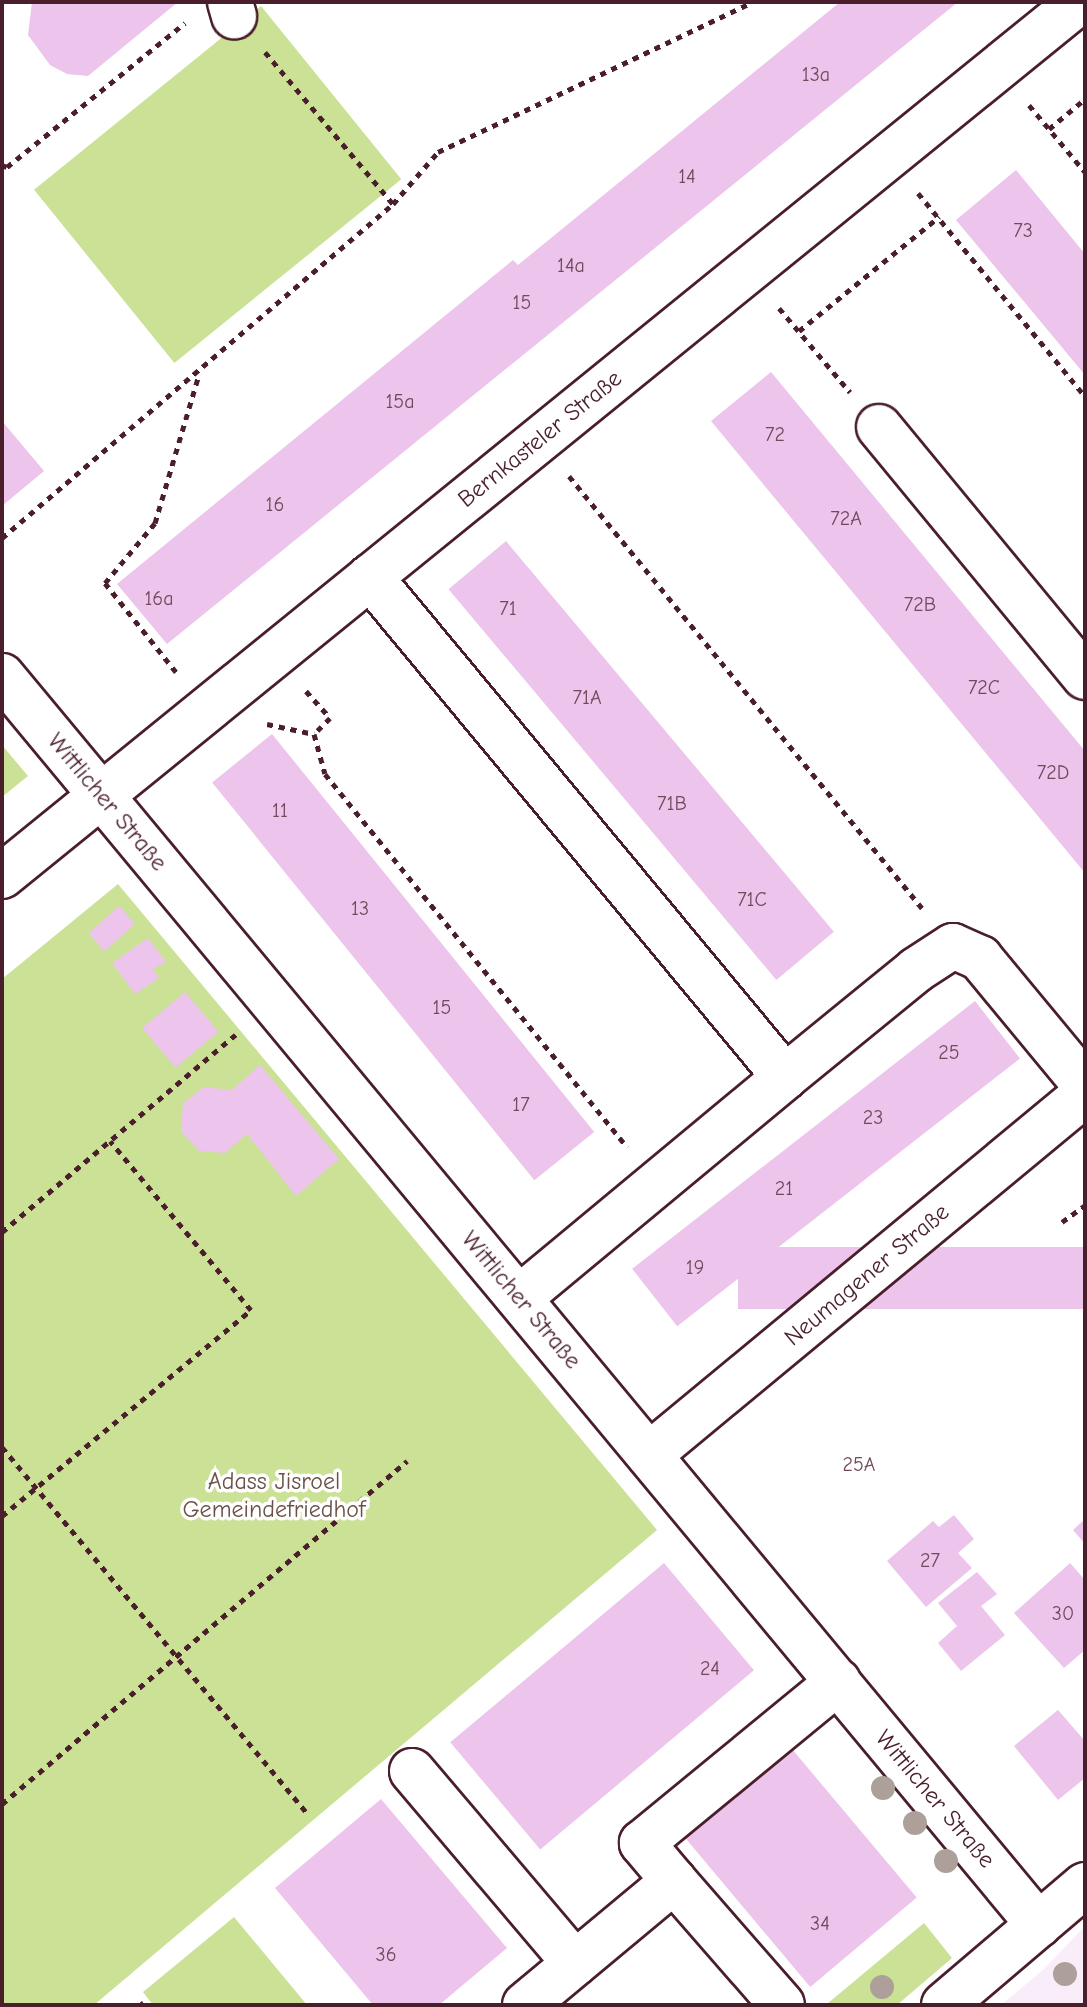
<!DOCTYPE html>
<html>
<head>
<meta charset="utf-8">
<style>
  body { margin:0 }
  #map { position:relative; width:1087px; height:2007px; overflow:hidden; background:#fff; font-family:"Comic Neue",sans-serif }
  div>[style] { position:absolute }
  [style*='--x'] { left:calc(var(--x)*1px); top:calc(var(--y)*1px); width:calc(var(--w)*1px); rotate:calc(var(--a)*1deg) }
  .built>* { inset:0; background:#f9edf9 }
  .green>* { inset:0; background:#cbe196; transform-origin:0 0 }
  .building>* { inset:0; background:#ecc4ec; transform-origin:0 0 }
  .path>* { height:5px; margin-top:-2.5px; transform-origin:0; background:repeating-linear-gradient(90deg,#4a1f2b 0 6px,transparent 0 12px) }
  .roads { filter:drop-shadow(2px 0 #4a1f2b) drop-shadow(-2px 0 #4a1f2b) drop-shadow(0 2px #4a1f2b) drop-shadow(0 -2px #4a1f2b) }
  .minor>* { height:44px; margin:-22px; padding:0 22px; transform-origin:22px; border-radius:22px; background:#fff }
  .trees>* { width:24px; height:24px; margin:-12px; border-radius:50%; background:#ad9f99 }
  span { translate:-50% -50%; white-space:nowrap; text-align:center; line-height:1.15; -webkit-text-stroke:7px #fff; paint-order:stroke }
  .number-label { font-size:20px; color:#72485b }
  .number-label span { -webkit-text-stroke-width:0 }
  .street-label { font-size:24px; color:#4a1f2b }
  .park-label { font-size:24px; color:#6a5046 }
  .frame { position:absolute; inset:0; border:4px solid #4a1f2b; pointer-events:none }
</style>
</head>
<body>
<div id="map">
  <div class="built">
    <div style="clip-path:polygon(1085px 1926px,1085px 2005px,1001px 2005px,1044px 1969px)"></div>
  </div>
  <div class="green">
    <div style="left:261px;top:6px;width:223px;height:292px;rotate:51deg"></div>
    <div style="clip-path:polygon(2px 745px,28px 776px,2px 797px)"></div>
    <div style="clip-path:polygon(118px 884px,657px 1530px,94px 2005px,2px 2005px,2px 979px)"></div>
    <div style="clip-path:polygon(234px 1917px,307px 2005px,153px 2005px,143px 1992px)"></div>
    <div style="clip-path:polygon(924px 1923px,952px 1958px,897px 2005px,827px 2004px)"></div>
  </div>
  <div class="building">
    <div style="clip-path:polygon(178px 2px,88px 76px,67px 74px,50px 65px,28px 35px,32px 2px)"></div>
    <div style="clip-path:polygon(840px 2px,958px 2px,167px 644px,117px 584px,513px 260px,518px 265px)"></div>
    <div style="clip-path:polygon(1016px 170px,1085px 254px,1085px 375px,956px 220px)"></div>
    <div style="clip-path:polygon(771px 372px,1085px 751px,1085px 873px,711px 421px)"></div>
    <div style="clip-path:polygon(2px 421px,44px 471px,2px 506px)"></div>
    <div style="left:506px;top:541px;width:510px;height:75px;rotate:50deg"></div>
    <div style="left:272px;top:734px;width:512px;height:77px;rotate:51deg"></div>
    <div style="left:119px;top:906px;width:24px;height:41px;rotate:48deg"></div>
    <div style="clip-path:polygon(148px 938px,166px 962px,153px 969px,159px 978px,135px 994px,112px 963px)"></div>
    <div style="left:185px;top:992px;width:52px;height:56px;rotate:50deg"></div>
    <div style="left:975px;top:1001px;width:73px;height:435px;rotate:52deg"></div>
    <div style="clip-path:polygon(260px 1065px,339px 1159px,296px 1196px,247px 1134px,225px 1153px,199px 1151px,181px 1131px,183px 1103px,204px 1087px,232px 1090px)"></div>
    <div style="left:1085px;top:1247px;width:62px;height:347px;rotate:90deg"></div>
    <div style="clip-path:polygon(954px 1515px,974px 1539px,958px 1553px,972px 1568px,926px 1607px,887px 1561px,933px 1521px,939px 1527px)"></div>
    <div style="clip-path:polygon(1085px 1519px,1085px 1544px,1073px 1530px)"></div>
    <div style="left:664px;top:1563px;width:140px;height:279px;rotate:50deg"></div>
    <div style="clip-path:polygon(1070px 1563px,1085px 1580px,1085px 1650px,1064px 1668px,1014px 1613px)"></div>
    <div style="clip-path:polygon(977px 1572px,997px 1594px,981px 1606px,1005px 1635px,961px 1671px,938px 1643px,957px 1626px,938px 1603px)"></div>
    <div style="clip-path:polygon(1058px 1710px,1085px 1741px,1085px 1778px,1058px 1800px,1014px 1746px)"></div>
    <div style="left:792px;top:1749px;width:194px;height:139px;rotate:50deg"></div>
    <div style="clip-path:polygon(381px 1799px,507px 1948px,439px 2005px,373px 2005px,275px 1888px)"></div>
  </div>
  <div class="path">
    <div style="--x:265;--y:52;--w:199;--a:49.9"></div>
    <div style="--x:1029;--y:105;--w:87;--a:50.1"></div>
    <div style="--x:1049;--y:129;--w:47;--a:-39.8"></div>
    <div style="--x:2;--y:165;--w:5;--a:22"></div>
    <div style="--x:7;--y:167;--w:229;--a:-39"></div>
    <div style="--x:918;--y:193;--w:263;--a:50.6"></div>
    <div style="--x:779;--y:308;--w:110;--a:49.8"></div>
    <div style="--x:799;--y:331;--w:181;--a:-39.2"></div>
    <div style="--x:569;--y:476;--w:558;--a:50.75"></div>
    <div style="--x:2;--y:538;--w:514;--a:-40.5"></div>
    <div style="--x:393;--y:204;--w:69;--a:-49.1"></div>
    <div style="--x:438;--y:152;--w:348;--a:-25.5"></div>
    <div style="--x:176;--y:672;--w:114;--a:-128.6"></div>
    <div style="--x:105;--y:583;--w:78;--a:-50.2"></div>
    <div style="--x:155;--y:523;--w:155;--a:-73.5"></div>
    <div style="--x:306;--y:691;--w:36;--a:48"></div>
    <div style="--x:330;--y:718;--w:23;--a:135"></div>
    <div style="--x:267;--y:724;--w:48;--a:12"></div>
    <div style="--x:314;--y:734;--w:41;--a:74.6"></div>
    <div style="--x:325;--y:774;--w:480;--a:51"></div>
    <div style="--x:1062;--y:1222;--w:29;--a:-36"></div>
    <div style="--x:2;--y:1232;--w:307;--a:-40.2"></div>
    <div style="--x:2;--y:1447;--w:478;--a:50.2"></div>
    <div style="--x:2;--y:1516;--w:323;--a:-39.6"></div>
    <div style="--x:251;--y:1310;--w:220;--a:-129.8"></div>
    <div style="--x:2;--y:1804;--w:531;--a:-40.26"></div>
    <div style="--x:140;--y:2002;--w:4;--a:56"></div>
  </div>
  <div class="roads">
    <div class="minor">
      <div style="--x:230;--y:2;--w:15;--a:74"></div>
      <div style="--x:879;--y:427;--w:324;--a:50.5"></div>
      <div style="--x:370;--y:577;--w:650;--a:50.31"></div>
      <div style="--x:785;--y:1077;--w:169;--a:-39.2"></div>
      <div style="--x:916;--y:970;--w:44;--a:-33"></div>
      <div style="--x:953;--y:946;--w:30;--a:24"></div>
      <div style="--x:980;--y:958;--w:165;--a:50.4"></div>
      <div style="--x:2;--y:676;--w:1623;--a:50.3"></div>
      <div style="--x:2;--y:876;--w:1387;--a:-39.06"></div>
      <div style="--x:519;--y:1298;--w:346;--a:-39.7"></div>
      <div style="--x:649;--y:1455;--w:566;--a:-39.62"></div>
      <div style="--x:412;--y:1771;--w:252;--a:49.7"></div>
      <div style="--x:674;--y:1881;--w:50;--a:-130.1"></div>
      <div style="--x:642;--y:1843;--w:254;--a:-39.4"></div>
      <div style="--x:525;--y:2005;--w:194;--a:-39.8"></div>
      <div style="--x:674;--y:1881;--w:164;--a:48.9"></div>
      <div style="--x:944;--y:2005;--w:185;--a:-40.4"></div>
    </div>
  </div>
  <div class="trees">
    <div style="left:883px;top:1788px"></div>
    <div style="left:915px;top:1823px"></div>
    <div style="left:946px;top:1861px"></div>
    <div style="left:1065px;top:1974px"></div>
    <div style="left:882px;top:1987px"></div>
  </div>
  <div class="number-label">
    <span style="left:816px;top:74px">13a</span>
    <span style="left:687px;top:176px">14</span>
    <span style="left:1023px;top:230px">73</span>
    <span style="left:571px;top:265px">14a</span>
    <span style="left:522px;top:302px">15</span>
    <span style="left:400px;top:401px">15a</span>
    <span style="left:775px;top:434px">72</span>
    <span style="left:275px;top:504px">16</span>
    <span style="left:846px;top:518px">72A</span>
    <span style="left:159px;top:598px">16a</span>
    <span style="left:920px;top:604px">72B</span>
    <span style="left:508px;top:608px">71</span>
    <span style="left:984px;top:687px">72C</span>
    <span style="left:587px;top:697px">71A</span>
    <span style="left:1053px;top:772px">72D</span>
    <span style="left:672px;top:803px">71B</span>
    <span style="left:280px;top:810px">11</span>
    <span style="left:752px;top:899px">71C</span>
    <span style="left:360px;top:908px">13</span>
    <span style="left:442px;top:1007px">15</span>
    <span style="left:949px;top:1052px">25</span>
    <span style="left:521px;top:1104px">17</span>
    <span style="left:873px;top:1117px">23</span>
    <span style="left:784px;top:1188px">21</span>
    <span style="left:695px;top:1267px">19</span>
    <span style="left:859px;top:1464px">25A</span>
    <span style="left:930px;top:1560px">27</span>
    <span style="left:1063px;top:1613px">30</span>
    <span style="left:710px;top:1668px">24</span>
    <span style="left:820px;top:1923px">34</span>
    <span style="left:386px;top:1954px">36</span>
  </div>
  <div class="street-label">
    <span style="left:540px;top:439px;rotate:-39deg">Bernkasteler Straße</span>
    <span style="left:107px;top:802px;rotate:50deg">Wittlicher Straße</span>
    <span style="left:867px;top:1275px;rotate:-40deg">Neumagener Straße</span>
    <span style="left:521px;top:1300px;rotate:50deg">Wittlicher Straße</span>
    <span style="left:935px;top:1799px;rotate:50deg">Wittlicher Straße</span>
  </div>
  <div class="park-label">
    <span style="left:274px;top:1496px">Adass Jisroel<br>Gemeindefriedhof</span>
  </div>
  <div class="frame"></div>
</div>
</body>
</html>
